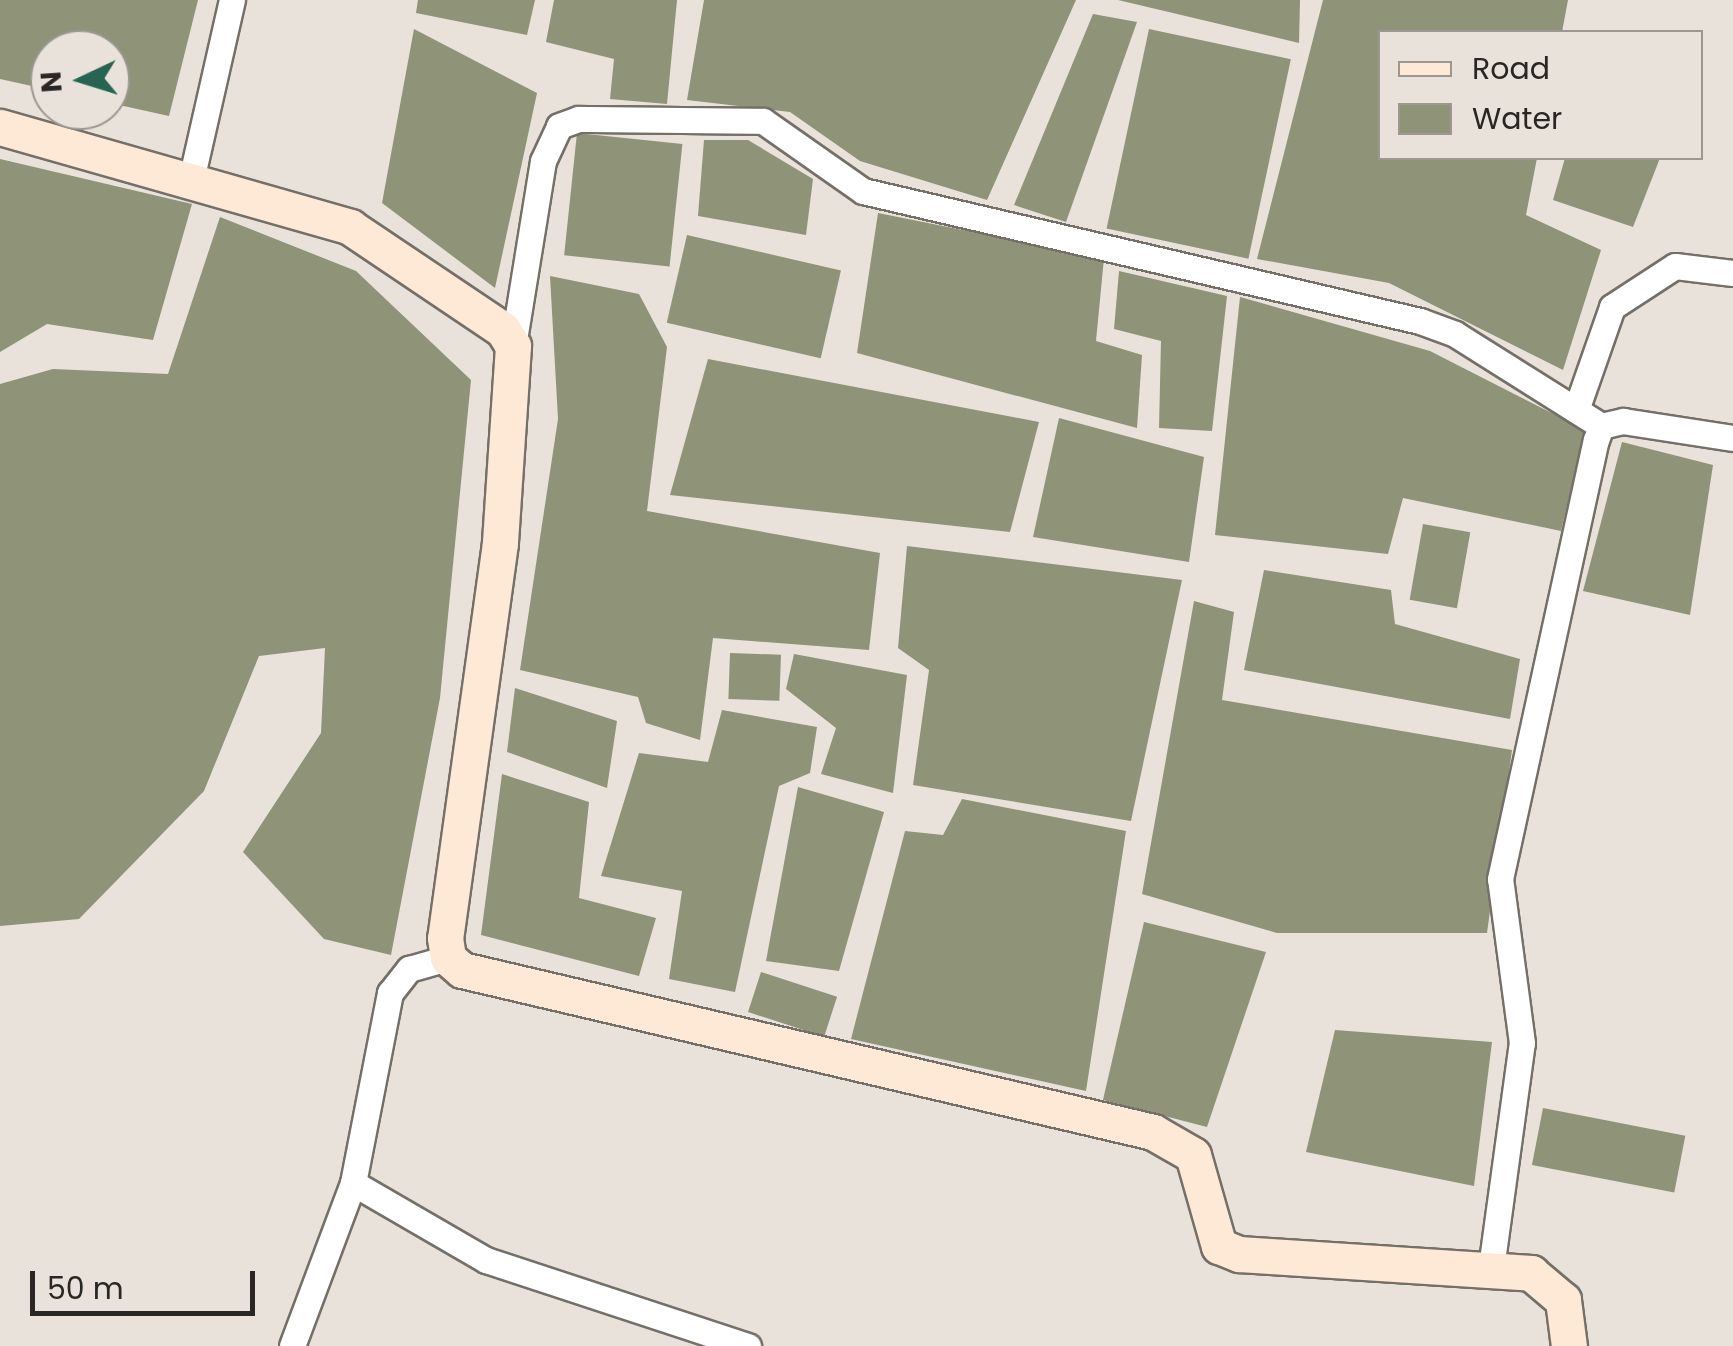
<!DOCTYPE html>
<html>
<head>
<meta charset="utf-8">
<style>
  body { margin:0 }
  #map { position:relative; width:1733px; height:1346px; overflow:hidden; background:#e8e2da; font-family:Poppins,sans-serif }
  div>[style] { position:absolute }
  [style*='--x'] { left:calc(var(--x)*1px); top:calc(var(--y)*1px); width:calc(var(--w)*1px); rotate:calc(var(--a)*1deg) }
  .water>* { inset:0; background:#8f9377; transform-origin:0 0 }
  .roads { filter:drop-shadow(2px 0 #746f67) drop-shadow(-2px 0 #746f67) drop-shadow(0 2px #746f67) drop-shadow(0 -2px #746f67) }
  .street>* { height:25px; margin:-12.5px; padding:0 12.5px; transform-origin:12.5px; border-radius:12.5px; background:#fff }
  .secondary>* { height:35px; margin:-17.5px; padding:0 17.5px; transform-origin:17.5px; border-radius:17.5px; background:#fee8d6 }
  span { translate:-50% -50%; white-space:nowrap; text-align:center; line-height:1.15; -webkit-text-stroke:8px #e8e2da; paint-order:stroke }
  .legend { position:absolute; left:1378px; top:30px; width:325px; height:130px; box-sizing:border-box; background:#e8e2da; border:2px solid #9c9791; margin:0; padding:12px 18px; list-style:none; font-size:30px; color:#292724 }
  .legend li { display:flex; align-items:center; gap:20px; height:50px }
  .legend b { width:50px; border:2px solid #9c9791 }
  .north { position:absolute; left:30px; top:30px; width:100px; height:100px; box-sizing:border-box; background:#e8e2da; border:2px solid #9c9791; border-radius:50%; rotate:266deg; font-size:28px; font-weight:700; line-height:40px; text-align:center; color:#292724 }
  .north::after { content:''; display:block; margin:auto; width:35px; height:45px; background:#276451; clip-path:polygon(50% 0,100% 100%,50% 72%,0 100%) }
  .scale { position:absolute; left:30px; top:1271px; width:225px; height:45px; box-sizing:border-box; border:5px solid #292724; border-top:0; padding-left:12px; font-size:30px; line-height:35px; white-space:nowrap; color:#292724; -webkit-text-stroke:8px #e8e2da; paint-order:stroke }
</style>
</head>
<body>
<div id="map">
  <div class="water">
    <div style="clip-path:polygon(0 0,198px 0,169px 116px,110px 103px,110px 50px,50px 50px,50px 90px,0 79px)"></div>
    <div style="clip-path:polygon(418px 0,535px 0,527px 35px,416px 13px)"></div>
    <div style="clip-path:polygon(554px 0,677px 0,667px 104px,610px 99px,614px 59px,546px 42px)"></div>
    <div style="clip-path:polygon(704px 0,1076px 0,987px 200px,860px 161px,790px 112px,687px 100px)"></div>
    <div style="clip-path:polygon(1118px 0,1300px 0,1299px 43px)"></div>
    <div style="clip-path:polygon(1323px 0,1568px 0,1562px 32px,1380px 32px,1380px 158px,1537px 158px,1526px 215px,1601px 250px,1563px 370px,1389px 283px,1257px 259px)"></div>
    <div style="clip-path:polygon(1093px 14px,1137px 22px,1066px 222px,1014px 205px)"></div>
    <div style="clip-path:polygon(414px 29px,537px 93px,495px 288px,382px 203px)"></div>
    <div style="left:1149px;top:29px;width:145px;height:204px;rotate:12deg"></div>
    <div style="left:577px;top:133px;width:106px;height:123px;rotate:6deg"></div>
    <div style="clip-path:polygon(704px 140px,748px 140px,813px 179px,806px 235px,698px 216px)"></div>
    <div style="clip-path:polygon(1565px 158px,1660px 158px,1633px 227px,1553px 200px)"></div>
    <div style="clip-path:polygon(0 159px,192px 204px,153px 340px,47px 324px,0 352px)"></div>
    <div style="clip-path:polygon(878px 213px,1104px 258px,1096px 341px,1142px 355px,1137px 428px,857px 353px)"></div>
    <div style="clip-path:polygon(220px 217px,356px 271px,471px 380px,440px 698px,391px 955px,324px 939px,243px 852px,321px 733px,325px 648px,259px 656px,204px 791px,79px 919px,0 926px,0 384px,53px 369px,168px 374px)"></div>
    <div style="left:687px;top:235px;width:158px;height:90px;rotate:13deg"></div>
    <div style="clip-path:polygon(1119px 271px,1227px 296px,1212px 431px,1159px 428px,1161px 341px,1114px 329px)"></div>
    <div style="clip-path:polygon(550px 276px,639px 294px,667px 347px,647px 511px,880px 553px,869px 650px,713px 638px,700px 740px,646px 723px,638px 697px,520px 670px,558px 419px)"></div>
    <div style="clip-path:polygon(1240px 297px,1430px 351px,1585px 430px,1561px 531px,1403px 498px,1388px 554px,1215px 535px)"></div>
    <div style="clip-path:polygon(708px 359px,1039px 422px,1010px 532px,670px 495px)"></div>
    <div style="clip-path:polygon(1059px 418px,1204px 457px,1189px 562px,1033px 537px)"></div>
    <div style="clip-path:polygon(1622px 442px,1713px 465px,1690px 615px,1583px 591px)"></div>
    <div style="left:1423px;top:524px;width:48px;height:77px;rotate:10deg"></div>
    <div style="clip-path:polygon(907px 546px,1182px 580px,1131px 821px,913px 785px,929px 670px,898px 648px)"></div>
    <div style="clip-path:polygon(1264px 570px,1391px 590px,1395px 624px,1520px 659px,1510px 719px,1244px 670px)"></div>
    <div style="clip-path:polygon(1194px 601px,1234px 612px,1222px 700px,1512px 750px,1487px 933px,1277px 933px,1142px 894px)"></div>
    <div style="left:730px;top:653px;width:51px;height:46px;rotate:2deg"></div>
    <div style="clip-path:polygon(794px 654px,907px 675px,893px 793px,821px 774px,836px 728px,786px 689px)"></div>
    <div style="clip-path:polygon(515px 688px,617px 721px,607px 788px,507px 752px)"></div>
    <div style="clip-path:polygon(722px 710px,817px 727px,810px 773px,779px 786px,735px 992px,669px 979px,682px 891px,601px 876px,639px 753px,708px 762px)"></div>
    <div style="clip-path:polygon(502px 774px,589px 802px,579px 898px,656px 918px,639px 976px,481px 935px)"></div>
    <div style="clip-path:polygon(798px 787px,884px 812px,839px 971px,766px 961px)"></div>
    <div style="clip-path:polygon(962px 799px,1126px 831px,1086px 1091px,851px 1039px,905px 831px,943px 835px)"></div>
    <div style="clip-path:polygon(1144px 922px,1266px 952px,1207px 1127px,1103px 1100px)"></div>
    <div style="left:761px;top:972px;width:80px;height:42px;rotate:18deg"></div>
    <div style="clip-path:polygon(1335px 1030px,1492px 1042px,1474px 1186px,1306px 1152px)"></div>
    <div style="left:1543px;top:1108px;width:145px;height:58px;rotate:11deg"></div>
  </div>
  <div class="roads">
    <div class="street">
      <div style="--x:191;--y:180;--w:185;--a:-77.2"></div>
      <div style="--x:513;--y:346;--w:187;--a:-80.8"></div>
      <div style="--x:543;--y:161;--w:38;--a:-65"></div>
      <div style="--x:559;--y:126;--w:20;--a:-20"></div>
      <div style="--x:578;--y:119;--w:185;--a:0.6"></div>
      <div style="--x:763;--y:121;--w:122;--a:35"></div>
      <div style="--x:863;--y:191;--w:572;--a:13.14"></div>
      <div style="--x:1420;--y:321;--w:37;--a:20"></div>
      <div style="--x:1455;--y:334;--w:173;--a:32.2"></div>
      <div style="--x:1576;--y:410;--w:109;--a:-70.7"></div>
      <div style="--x:1612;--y:307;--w:75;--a:-33.1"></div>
      <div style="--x:1675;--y:266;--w:58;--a:6.9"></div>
      <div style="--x:353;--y:1183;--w:154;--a:30.1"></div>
      <div style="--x:486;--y:1260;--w:276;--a:18.2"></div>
      <div style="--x:1491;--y:1268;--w:227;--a:-82.2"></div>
      <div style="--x:1522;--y:1043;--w:165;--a:-97.6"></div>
      <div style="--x:1500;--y:879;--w:449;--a:-77.7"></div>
      <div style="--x:1596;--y:440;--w:15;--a:-70"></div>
      <div style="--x:1601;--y:426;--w:23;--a:-13"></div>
      <div style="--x:1623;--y:421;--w:111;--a:8.8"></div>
      <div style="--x:292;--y:1346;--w:174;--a:-69.5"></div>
      <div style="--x:353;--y:1183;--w:194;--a:-79"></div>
      <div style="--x:390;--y:993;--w:31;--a:-52"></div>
      <div style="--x:409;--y:969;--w:41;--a:-15.8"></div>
    </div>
    <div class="secondary">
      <div style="--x:0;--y:127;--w:364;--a:15.9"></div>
      <div style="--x:350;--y:227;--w:184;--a:33.9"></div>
      <div style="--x:503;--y:330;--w:19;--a:58"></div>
      <div style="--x:513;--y:346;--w:197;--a:93.8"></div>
      <div style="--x:500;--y:543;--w:399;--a:97.9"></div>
      <div style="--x:445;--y:938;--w:20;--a:81"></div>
      <div style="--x:448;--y:958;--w:18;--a:41"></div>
      <div style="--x:462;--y:970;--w:710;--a:13.19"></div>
      <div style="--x:1153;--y:1132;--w:46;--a:29.9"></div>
      <div style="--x:1193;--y:1155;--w:95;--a:74.1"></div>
      <div style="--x:1219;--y:1246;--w:22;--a:22"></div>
      <div style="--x:1239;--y:1254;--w:293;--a:3.7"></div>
      <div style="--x:1531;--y:1273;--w:42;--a:40.2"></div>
      <div style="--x:1563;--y:1300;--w:46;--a:82.6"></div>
    </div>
  </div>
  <ul class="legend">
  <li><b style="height:12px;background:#fee8d6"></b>Road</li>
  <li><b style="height:28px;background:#8f9377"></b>Water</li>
  </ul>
  <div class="north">N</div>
  <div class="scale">50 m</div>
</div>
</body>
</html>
